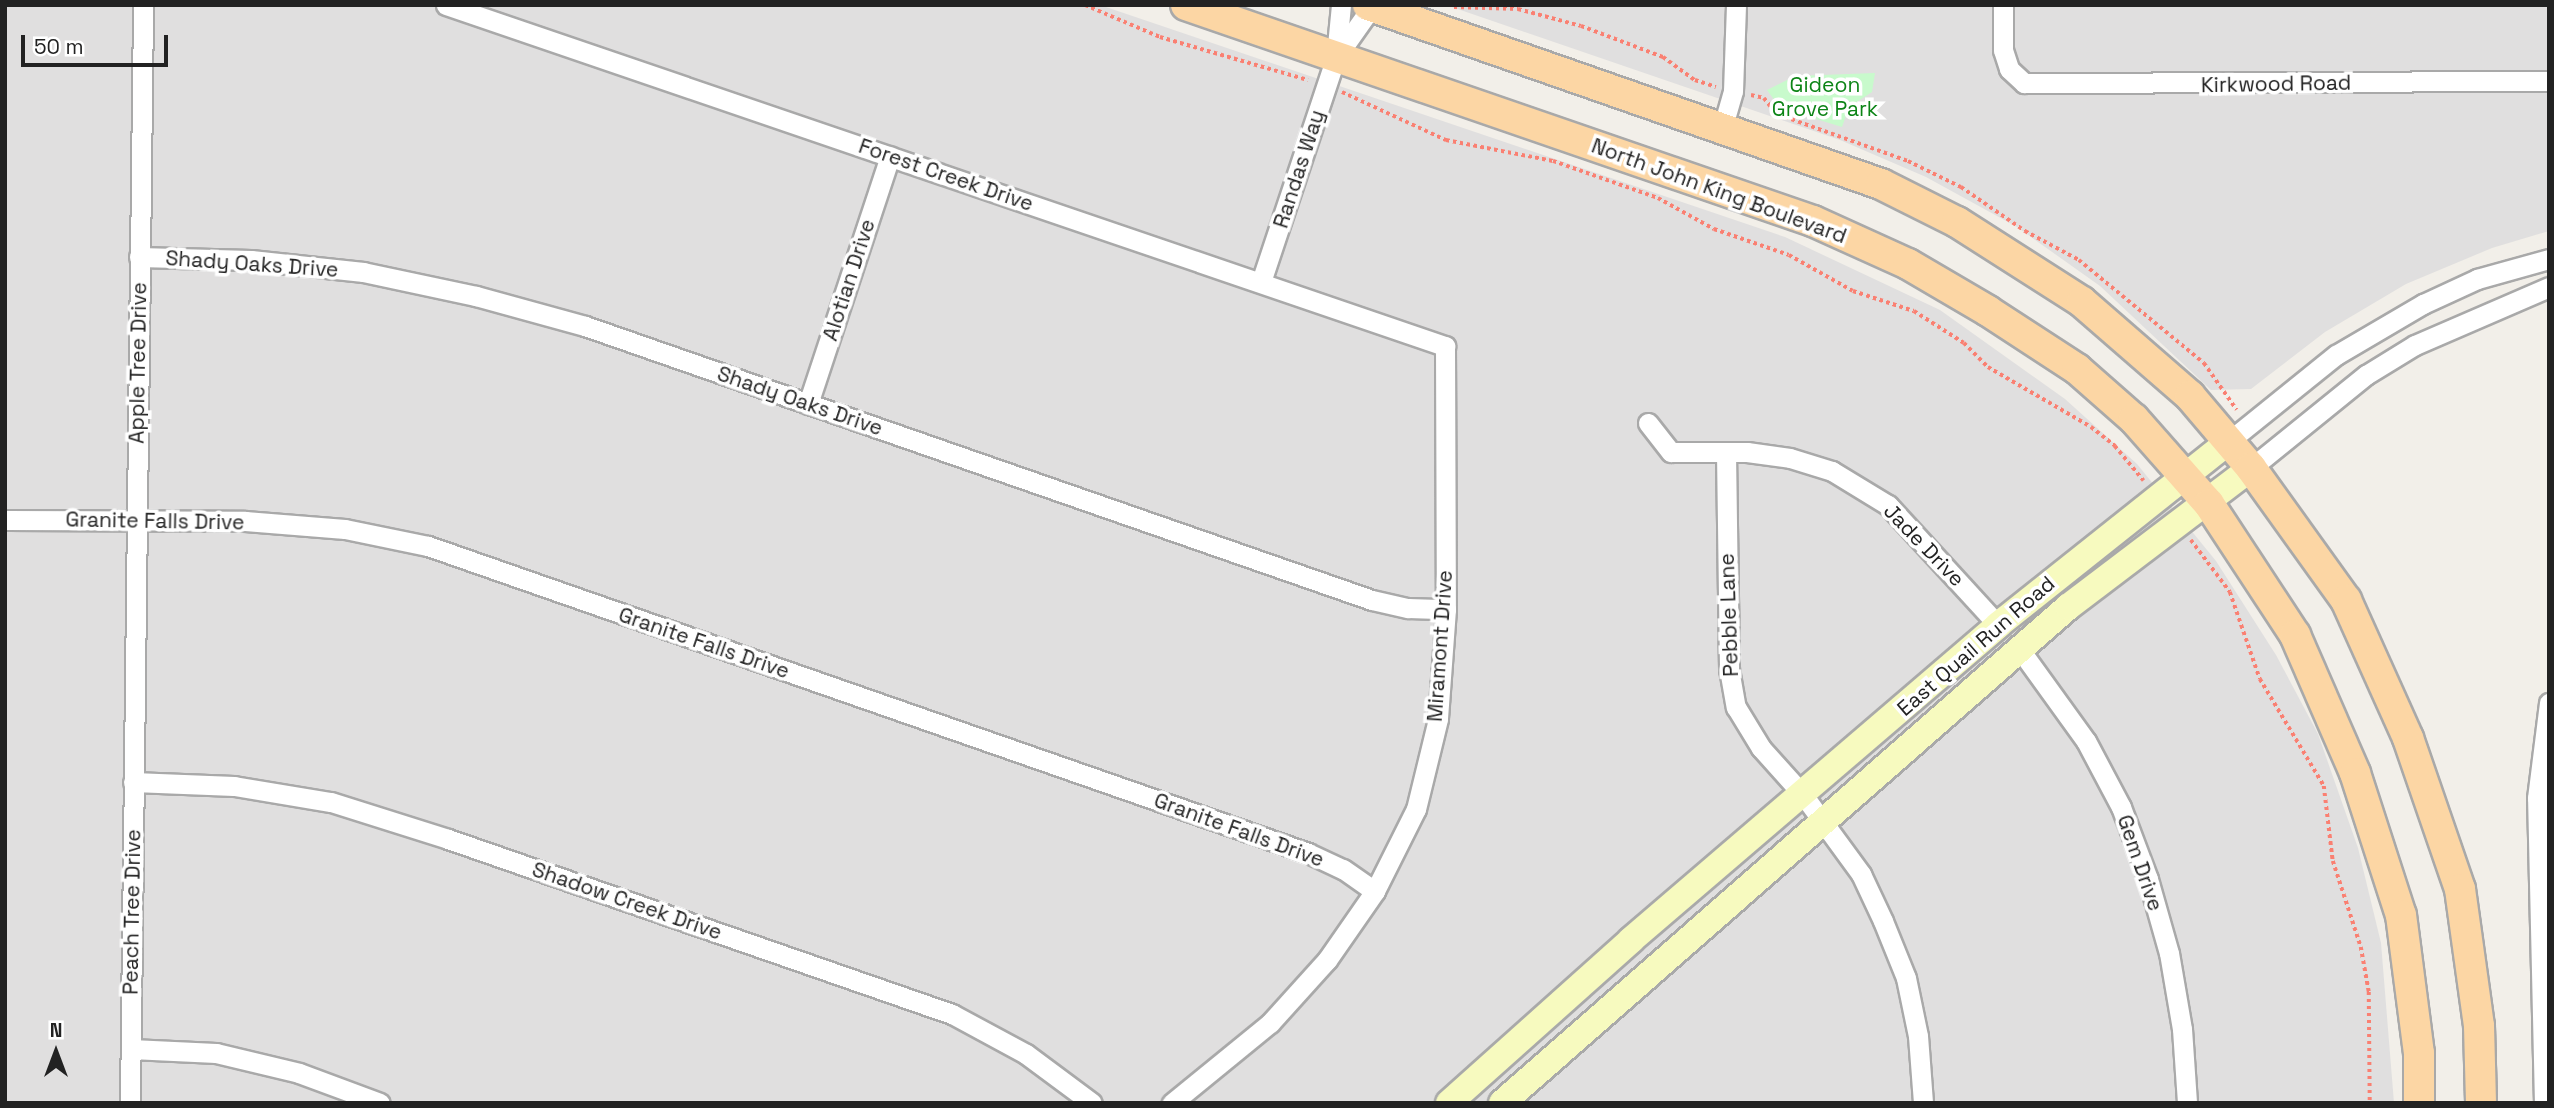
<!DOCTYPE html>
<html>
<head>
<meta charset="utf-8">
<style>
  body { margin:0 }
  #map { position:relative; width:2554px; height:1108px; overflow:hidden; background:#f2efe9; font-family:"Space Grotesk",sans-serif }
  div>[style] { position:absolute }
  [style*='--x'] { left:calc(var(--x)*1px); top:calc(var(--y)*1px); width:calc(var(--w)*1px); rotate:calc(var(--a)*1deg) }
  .residential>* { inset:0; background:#e0dfdf }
  .park>* { inset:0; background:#c8facc }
  .path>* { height:3.5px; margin-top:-1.75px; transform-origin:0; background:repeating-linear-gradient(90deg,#fa8072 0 3.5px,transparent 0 7px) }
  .roads { filter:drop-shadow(2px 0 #a9a9a9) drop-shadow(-2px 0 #a9a9a9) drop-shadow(0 2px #a9a9a9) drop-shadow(0 -2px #a9a9a9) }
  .street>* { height:19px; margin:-9.5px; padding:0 9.5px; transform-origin:9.5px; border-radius:9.5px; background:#fff }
  .secondary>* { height:26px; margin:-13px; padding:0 13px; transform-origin:13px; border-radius:13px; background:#f7fabf }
  .primary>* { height:30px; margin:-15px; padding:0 15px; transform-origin:15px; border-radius:15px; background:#fcd6a4 }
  span { translate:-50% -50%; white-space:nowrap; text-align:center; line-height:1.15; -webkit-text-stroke:7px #fff; paint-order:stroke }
  .street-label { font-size:21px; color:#222 }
  .park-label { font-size:21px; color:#0c8416 }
  .frame { position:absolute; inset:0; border:7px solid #222; pointer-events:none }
  .north { position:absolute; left:21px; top:1017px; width:70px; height:70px; -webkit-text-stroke:5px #fff; paint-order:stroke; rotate:0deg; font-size:19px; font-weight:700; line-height:28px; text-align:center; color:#222 }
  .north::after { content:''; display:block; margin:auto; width:24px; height:32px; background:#222; clip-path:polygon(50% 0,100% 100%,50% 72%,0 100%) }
  .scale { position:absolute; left:21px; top:35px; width:147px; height:32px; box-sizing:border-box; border:4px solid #222; border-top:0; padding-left:9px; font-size:21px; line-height:24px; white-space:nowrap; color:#222; -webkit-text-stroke:5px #fff; paint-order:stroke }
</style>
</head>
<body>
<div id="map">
  <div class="residential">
    <div style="clip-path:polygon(5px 5px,1100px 5px,1785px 237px,1940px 310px,2065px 399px,2137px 464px,2216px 561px,2276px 655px,2318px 734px,2358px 848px,2381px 943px,2394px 1103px,5px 1103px)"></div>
    <div style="clip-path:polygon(1446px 5px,2549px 5px,2549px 231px,2492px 248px,2406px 284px,2325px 332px,2251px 389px,2211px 390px,2100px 286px,2017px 227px,1926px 177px,1840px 140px)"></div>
  </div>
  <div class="park">
    <div style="clip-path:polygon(1875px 73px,1872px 92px,1849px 107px,1842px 127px,1780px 108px,1767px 90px,1795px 76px)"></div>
  </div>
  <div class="path">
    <div style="--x:1085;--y:5;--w:82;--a:23.1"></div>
    <div style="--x:1160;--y:37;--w:154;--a:16.2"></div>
    <div style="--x:1454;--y:7;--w:64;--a:1.8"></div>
    <div style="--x:1518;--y:9;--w:65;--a:15.1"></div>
    <div style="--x:1581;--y:26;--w:88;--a:20.7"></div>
    <div style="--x:1663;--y:57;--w:39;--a:36"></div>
    <div style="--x:1695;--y:80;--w:22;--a:18"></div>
    <div style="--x:1342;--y:92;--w:115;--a:24.8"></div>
    <div style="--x:1446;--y:140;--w:109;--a:11.1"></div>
    <div style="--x:1553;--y:161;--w:111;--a:19.4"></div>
    <div style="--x:1658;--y:198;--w:64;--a:29"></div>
    <div style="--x:1714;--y:229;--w:79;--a:19.1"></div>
    <div style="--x:1789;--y:255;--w:73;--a:29.4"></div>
    <div style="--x:1853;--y:291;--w:64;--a:18.2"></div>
    <div style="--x:1914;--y:311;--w:59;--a:32.6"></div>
    <div style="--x:1964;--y:343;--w:34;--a:45"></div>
    <div style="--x:1988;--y:367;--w:119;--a:30.2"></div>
    <div style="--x:2091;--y:427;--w:31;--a:38"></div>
    <div style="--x:2115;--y:446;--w:45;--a:50.4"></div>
    <div style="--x:1751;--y:95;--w:13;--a:13"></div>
    <div style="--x:1764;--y:98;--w:18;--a:52"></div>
    <div style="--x:1775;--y:112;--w:11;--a:27"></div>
    <div style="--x:1785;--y:117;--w:131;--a:19.7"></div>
    <div style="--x:1908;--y:161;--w:59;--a:26.1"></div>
    <div style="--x:1961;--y:187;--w:78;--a:34.5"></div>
    <div style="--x:2025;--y:231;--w:61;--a:28.2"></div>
    <div style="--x:2079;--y:260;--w:162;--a:39.5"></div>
    <div style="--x:2204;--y:363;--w:57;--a:54.9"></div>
    <div style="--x:2191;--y:540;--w:65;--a:53.1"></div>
    <div style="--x:2230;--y:592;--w:92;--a:71"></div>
    <div style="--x:2260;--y:679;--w:125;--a:59.1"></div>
    <div style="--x:2324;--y:786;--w:76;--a:83.2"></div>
    <div style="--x:2333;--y:861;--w:90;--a:72"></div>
    <div style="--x:2361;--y:947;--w:46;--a:79.9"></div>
    <div style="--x:2369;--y:992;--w:111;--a:89.5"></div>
  </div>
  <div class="roads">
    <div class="street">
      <div style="--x:446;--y:5;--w:1056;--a:18.85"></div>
      <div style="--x:1445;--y:346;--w:263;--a:89.8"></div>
      <div style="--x:1446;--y:609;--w:110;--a:94.2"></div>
      <div style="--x:1438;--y:719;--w:93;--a:103.7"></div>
      <div style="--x:1416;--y:809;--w:92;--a:116.6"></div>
      <div style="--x:1375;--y:891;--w:84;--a:124.8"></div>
      <div style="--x:1327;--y:960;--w:85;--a:132.1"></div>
      <div style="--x:1270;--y:1023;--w:127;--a:140.8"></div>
      <div style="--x:2003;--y:5;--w:45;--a:90"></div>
      <div style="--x:2003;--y:50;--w:20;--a:72"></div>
      <div style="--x:2009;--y:69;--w:21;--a:43"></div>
      <div style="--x:2024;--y:83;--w:525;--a:-0.22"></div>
      <div style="--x:1337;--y:56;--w:62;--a:-54.8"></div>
      <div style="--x:1723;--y:126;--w:36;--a:-74"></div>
      <div style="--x:1733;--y:91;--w:86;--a:-88"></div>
      <div style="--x:139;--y:257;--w:112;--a:1.5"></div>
      <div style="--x:251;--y:260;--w:113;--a:6.1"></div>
      <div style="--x:363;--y:272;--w:116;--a:12"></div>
      <div style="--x:476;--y:296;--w:113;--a:15.4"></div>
      <div style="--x:585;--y:326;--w:833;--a:19.2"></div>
      <div style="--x:1372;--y:600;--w:37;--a:13"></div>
      <div style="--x:1408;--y:608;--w:38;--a:2"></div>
      <div style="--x:1261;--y:282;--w:238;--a:-71.6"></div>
      <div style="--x:1336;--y:56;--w:51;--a:-84.4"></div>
      <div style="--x:808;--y:404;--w:261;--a:-71.7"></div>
      <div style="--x:1648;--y:423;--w:37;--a:52"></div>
      <div style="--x:1671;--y:452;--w:76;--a:0"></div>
      <div style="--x:1747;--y:452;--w:43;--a:7.9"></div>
      <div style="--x:1790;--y:458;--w:44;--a:17.2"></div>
      <div style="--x:1832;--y:471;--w:66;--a:31.3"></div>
      <div style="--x:1888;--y:505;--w:163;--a:47.5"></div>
      <div style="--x:2228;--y:442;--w:139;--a:-38.9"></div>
      <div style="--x:2336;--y:355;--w:101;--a:-30.4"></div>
      <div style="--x:2423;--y:304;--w:60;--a:-24.8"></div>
      <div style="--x:2477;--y:279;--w:75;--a:-15.5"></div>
      <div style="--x:1726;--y:452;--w:217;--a:89.2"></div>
      <div style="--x:1729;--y:669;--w:39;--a:80"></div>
      <div style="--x:1736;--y:707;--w:48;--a:58.6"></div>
      <div style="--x:1761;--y:748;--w:64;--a:48.1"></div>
      <div style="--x:1804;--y:796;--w:97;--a:53.8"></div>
      <div style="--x:1861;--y:874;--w:52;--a:64.9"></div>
      <div style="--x:1883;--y:921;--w:61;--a:68"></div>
      <div style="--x:1906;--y:978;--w:59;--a:78.3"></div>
      <div style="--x:1918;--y:1036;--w:67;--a:85.7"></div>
      <div style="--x:2251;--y:468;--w:148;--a:-39"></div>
      <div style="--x:2366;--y:375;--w:57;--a:-31.5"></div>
      <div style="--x:2415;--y:345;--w:146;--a:-23.4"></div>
      <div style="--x:5;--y:520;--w:240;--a:0.2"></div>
      <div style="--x:245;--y:521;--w:100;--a:4.6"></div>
      <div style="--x:345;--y:529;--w:85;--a:11.6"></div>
      <div style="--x:428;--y:546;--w:932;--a:19.23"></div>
      <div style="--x:1308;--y:853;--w:38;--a:25"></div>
      <div style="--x:1343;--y:869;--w:39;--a:35"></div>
      <div style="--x:2021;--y:651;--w:111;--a:54.2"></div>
      <div style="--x:2086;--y:741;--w:75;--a:62.1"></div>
      <div style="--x:2121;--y:807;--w:77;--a:69.4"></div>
      <div style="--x:2148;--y:879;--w:77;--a:74.2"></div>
      <div style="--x:2169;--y:953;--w:77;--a:80.3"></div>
      <div style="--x:2182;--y:1029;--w:74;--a:86.1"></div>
      <div style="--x:133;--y:782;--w:101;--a:2.3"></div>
      <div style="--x:234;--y:786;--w:98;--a:9.4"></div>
      <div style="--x:331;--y:802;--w:123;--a:17.5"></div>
      <div style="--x:448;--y:839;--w:534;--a:19.15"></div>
      <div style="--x:952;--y:1014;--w:84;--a:28.4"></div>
      <div style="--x:1026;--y:1054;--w:82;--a:36.6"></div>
      <div style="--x:131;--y:1049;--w:85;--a:2.7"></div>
      <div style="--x:216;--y:1053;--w:85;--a:13.5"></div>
      <div style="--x:299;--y:1073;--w:86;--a:20.3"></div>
      <div style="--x:130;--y:1103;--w:1098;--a:-89.32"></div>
      <div style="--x:2544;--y:1103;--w:305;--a:-91.3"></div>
      <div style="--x:2537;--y:798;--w:96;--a:-82.8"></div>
    </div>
    <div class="secondary">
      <div style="--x:1449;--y:1103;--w:244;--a:-41.8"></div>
      <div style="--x:1631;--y:940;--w:484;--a:-40.6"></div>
      <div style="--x:1998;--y:625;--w:294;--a:-38.5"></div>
      <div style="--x:1502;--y:1103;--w:753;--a:-41.23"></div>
      <div style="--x:2068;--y:607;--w:230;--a:-37.2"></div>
    </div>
    <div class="primary">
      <div style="--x:1186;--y:5;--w:663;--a:19.01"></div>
      <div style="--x:1813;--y:221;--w:104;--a:24.4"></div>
      <div style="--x:1908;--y:264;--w:93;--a:30.4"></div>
      <div style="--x:1988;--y:311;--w:106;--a:33.1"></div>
      <div style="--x:2077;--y:369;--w:76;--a:41.3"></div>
      <div style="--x:2134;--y:419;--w:113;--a:48.6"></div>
      <div style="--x:2209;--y:504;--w:157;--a:56.7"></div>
      <div style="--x:2295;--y:635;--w:150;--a:66.5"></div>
      <div style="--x:2355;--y:773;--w:149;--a:72.1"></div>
      <div style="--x:2401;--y:915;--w:139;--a:82.6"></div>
      <div style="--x:2419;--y:1053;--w:50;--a:90"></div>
      <div style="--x:1368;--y:5;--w:543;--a:19.24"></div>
      <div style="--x:1881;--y:184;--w:85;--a:26.6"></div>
      <div style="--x:1957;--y:222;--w:148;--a:32.6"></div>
      <div style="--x:2082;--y:302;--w:143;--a:41"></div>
      <div style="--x:2190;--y:396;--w:94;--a:49.7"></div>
      <div style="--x:2251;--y:468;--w:163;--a:54.3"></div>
      <div style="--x:2346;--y:600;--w:151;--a:65.8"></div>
      <div style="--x:2408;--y:738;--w:160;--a:71"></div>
      <div style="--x:2460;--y:889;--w:138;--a:82.1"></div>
      <div style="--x:2479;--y:1026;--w:77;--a:88.5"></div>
    </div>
  </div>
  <div class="street-label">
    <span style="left:2276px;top:84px;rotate:-1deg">Kirkwood Road</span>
    <span style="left:1299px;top:169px;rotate:-72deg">Randas Way</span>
    <span style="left:946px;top:175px;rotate:19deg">Forest Creek Drive</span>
    <span style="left:1719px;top:191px;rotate:20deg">North John King Boulevard</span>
    <span style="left:252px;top:264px;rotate:4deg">Shady Oaks Drive</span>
    <span style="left:849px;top:280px;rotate:-72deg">Alotian Drive</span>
    <span style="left:138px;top:363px;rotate:-89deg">Apple Tree Drive</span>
    <span style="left:800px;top:401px;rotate:19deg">Shady Oaks Drive</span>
    <span style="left:155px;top:521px;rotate:1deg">Granite Falls Drive</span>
    <span style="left:1924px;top:545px;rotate:46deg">Jade Drive</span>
    <span style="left:1729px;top:615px;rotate:-92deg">Pebble Lane</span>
    <span style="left:704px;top:643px;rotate:19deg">Granite Falls Drive</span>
    <span style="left:1440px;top:646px;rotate:-86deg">Miramont Drive</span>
    <span style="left:1976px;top:646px;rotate:-41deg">East Quail Run Road</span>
    <span style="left:1239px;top:830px;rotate:20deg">Granite Falls Drive</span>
    <span style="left:2140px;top:863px;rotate:71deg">Gem Drive</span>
    <span style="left:627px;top:901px;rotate:19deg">Shadow Creek Drive</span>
    <span style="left:132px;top:912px;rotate:-89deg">Peach Tree Drive</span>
  </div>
  <div class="park-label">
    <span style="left:1825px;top:97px">Gideon<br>Grove Park</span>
  </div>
  <div class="frame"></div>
  <div class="north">N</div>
  <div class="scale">50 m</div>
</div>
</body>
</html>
